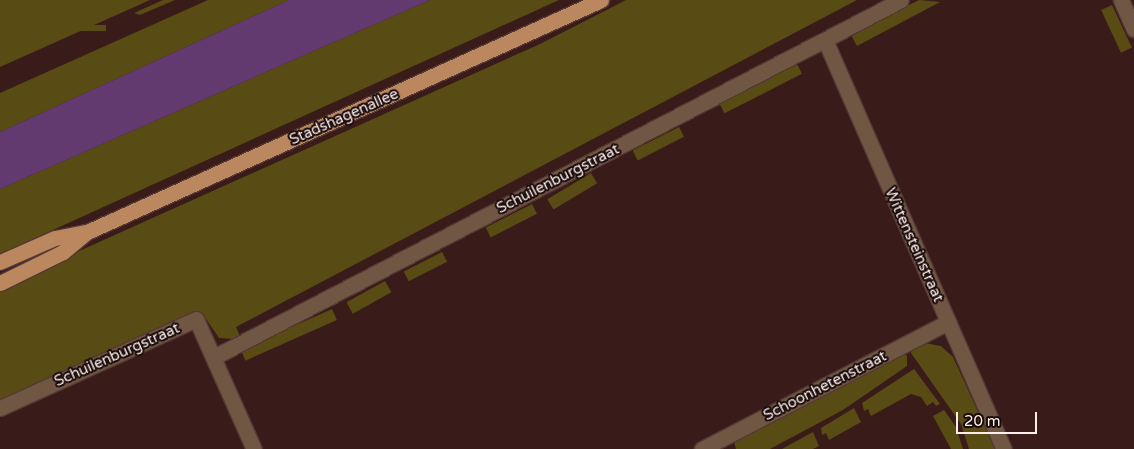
<!DOCTYPE html>
<html>
<head>
<meta charset="utf-8">
<style>
  body { margin:0 }
  #map { position:relative; width:1134px; height:449px; overflow:hidden; background:#391b19; font-family:"Varela Round",sans-serif }
  div>[style] { position:absolute }
  [style*='--x'] { left:calc(var(--x)*1px); top:calc(var(--y)*1px); width:calc(var(--w)*1px); rotate:calc(var(--a)*1deg) }
  .green>* { inset:0; background:#594b14; transform-origin:0 0 }
  .water>* { inset:0; background:#633a70 }
  .roads { filter:drop-shadow(1px 0 #553836) drop-shadow(-1px 0 #553836) drop-shadow(0 1px #553836) drop-shadow(0 -1px #553836) }
  .minor>* { height:15px; margin:-7.5px; padding:0 7.5px; transform-origin:7.5px; border-radius:7.5px; background:#705743 }
  .major>* { height:15px; margin:-7.5px; padding:0 7.5px; transform-origin:7.5px; border-radius:7.5px; background:#ba875e }
  span { translate:-50% -50%; white-space:nowrap; text-align:center; line-height:1.15; -webkit-text-stroke:4px #170a09; paint-order:stroke }
  .street-label { font-size:15px; color:#feedeb }
  .scale { position:absolute; left:956px; top:412px; width:81px; height:22px; box-sizing:border-box; border:2px solid #feedeb; border-top:0; padding-left:6px; font-size:15px; line-height:18px; white-space:nowrap; color:#feedeb; -webkit-text-stroke:4px #170a09; paint-order:stroke }
</style>
</head>
<body>
<div id="map">
  <div class="green">
    <div style="clip-path:polygon(0 0,150px 0,0 67px)"></div>
    <div style="clip-path:polygon(163px 0,175px 0,140px 15px,134px 13px)"></div>
    <div style="clip-path:polygon(208px 0,289px 0,0 132px,0 93px)"></div>
    <div style="clip-path:polygon(430px 0,559px 0,0 254px,0 189px)"></div>
    <div style="clip-path:polygon(626px 0,857px 0,236px 327px,240px 336px,234px 339px,219px 338px,204px 316px,191px 314px,0 400px,0 291px,39px 269px,540px 44px)"></div>
    <div style="clip-path:polygon(919px 0,940px 2px,857px 46px,851px 35px)"></div>
    <div style="left:1112px;top:5px;width:47px;height:12px;rotate:65deg"></div>
    <div style="left:106px;top:25px;width:6px;height:116px;rotate:90deg"></div>
    <div style="left:797px;top:64px;width:11px;height:87px;rotate:63deg"></div>
    <div style="left:679px;top:127px;width:11px;height:52px;rotate:63deg"></div>
    <div style="left:591px;top:173px;width:12px;height:51px;rotate:59deg"></div>
    <div style="left:532px;top:204px;width:11px;height:52px;rotate:63deg"></div>
    <div style="left:442px;top:252px;width:11px;height:43px;rotate:63deg"></div>
    <div style="left:385px;top:281px;width:13px;height:44px;rotate:61deg"></div>
    <div style="left:332px;top:309px;width:12px;height:100px;rotate:66deg"></div>
    <div style="clip-path:polygon(925px 343px,941px 346px,953px 357px,995px 449px,969px 449px,961px 424px,911px 353px,911px 348px)"></div>
    <div style="clip-path:polygon(903px 352px,907px 356px,907px 366px,843px 410px,770px 449px,736px 449px,734px 442px)"></div>
    <div style="clip-path:polygon(914px 369px,940px 404px,936px 406px,933px 402px,927px 406px,921px 397px,911px 394px,871px 416px,868px 409px,864px 411px,862px 403px)"></div>
    <div style="clip-path:polygon(854px 408px,861px 422px,829px 440px,826px 433px,822px 435px,821px 428px)"></div>
    <div style="clip-path:polygon(944px 410px,956px 427px,963px 449px,951px 449px,933px 416px)"></div>
    <div style="clip-path:polygon(813px 432px,819px 446px,813px 449px,782px 449px)"></div>
  </div>
  <div class="water">
    <div style="clip-path:polygon(289px 0,430px 0,0 189px,0 132px)"></div>
  </div>
  <div class="roads">
    <div class="minor">
      <div style="--x:1121;--y:0;--w:32;--a:66"></div>
      <div style="--x:825;--y:40;--w:446;--a:66.4"></div>
      <div style="--x:214;--y:357;--w:774;--a:-27.46"></div>
      <div style="--x:0;--y:408;--w:215;--a:-24.4"></div>
      <div style="--x:196;--y:319;--w:142;--a:66"></div>
      <div style="--x:702;--y:449;--w:277;--a:-27.3"></div>
    </div>
    <div class="major">
      <div style="--x:0;--y:262;--w:60;--a:-23.6"></div>
      <div style="--x:55;--y:238;--w:33;--a:-11"></div>
      <div style="--x:87;--y:232;--w:564;--a:-24.29"></div>
      <div style="--x:0;--y:283;--w:70;--a:-26.2"></div>
      <div style="--x:63;--y:252;--w:30;--a:-40"></div>
    </div>
  </div>
  <div class="street-label">
    <span style="left:344px;top:117px;rotate:-24deg">Stadshagenallee</span>
    <span style="left:558px;top:179px;rotate:-27deg">Schuilenburgstraat</span>
    <span style="left:914px;top:245px;rotate:66deg">Wittensteinstraat</span>
    <span style="left:117px;top:355px;rotate:-24deg">Schuilenburgstraat</span>
    <span style="left:825px;top:386px;rotate:-27deg">Schoonhetenstraat</span>
  </div>
  <div class="scale">20 m</div>
</div>
</body>
</html>
